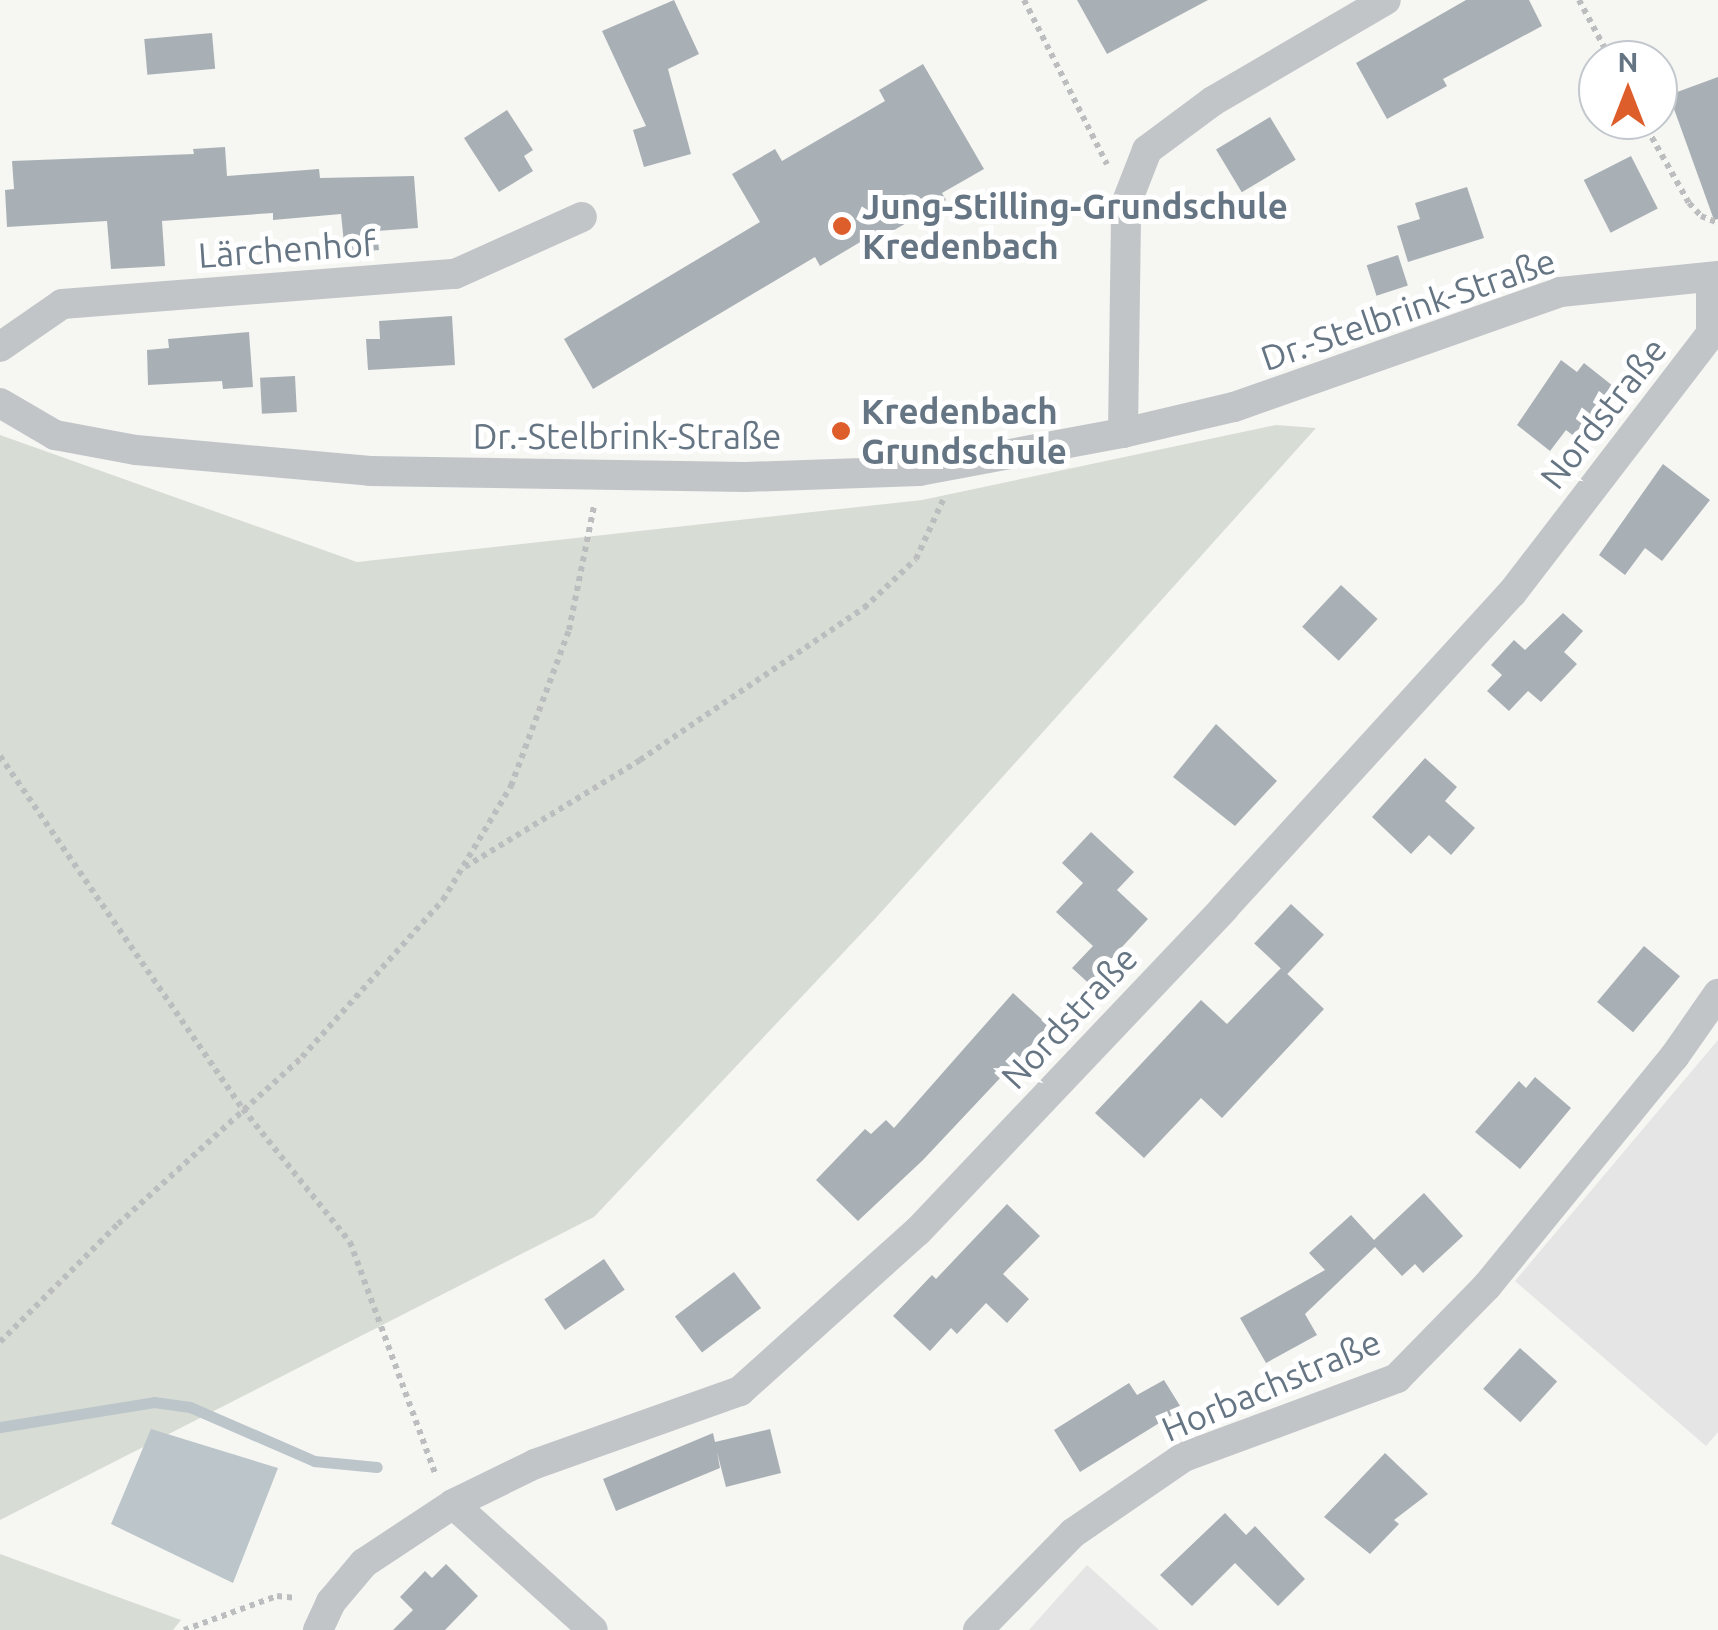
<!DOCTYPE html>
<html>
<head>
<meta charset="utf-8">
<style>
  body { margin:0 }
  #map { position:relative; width:1718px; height:1630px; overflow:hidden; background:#f6f6f3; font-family:Ubuntu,sans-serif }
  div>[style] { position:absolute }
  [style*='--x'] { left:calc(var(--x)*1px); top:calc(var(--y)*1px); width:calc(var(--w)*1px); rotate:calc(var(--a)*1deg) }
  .built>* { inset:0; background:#e4e5e4 }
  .green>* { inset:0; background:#d7ddd4 }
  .water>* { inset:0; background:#bbc5ca }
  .stream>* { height:11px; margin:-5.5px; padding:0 5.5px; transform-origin:5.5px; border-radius:5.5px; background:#bbc5ca }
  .building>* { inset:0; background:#a9b0b5; transform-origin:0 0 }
  .path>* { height:6px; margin-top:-3px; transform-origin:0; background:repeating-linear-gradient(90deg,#bbbdbf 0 5px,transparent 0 10px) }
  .minor>* { height:30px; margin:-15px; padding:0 15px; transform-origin:15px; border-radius:15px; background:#c1c5c8 }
  .dots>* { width:28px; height:28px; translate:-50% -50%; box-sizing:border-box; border:5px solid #fff; border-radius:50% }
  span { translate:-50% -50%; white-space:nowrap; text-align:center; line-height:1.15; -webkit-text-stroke:10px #fff; paint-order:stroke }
  .poi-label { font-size:35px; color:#667583; font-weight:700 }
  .left { translate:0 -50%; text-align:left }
  .street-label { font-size:35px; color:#667583 }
  .north { position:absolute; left:1578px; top:40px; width:100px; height:100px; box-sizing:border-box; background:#fff; border:2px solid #c2c8cd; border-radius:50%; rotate:0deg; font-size:28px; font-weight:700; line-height:40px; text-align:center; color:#667583 }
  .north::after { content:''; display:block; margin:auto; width:35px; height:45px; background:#de5e2b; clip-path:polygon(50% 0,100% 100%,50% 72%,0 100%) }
</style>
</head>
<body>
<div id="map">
  <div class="built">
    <div style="clip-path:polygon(1718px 1040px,1718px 1432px,1706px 1446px,1515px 1281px)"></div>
    <div style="clip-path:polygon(1087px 1565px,1159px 1630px,1029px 1630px)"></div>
  </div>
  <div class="green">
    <div style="clip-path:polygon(1276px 425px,1316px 428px,874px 920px,594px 1217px,0 1520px,0 435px,357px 562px,922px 500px)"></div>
    <div style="clip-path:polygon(0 1554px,181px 1620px,173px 1630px,0 1630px)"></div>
  </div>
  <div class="water">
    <div style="clip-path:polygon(151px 1429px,278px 1468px,233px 1583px,111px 1524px)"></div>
  </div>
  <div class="stream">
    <div style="--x:0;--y:1427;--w:156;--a:-9.2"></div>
    <div style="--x:154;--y:1402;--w:36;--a:8"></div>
    <div style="--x:190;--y:1407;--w:135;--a:23.5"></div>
    <div style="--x:314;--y:1461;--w:63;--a:5.4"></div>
  </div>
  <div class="building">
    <div style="clip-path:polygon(674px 0,699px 54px,668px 69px,691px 154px,644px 167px,633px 130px,646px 126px,602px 31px)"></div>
    <div style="clip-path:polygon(1077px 0,1208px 0,1107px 54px)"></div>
    <div style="clip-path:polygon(1466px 0,1529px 0,1542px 26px,1443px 79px,1447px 86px,1387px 119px,1356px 63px)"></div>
    <div style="left:212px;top:33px;width:36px;height:68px;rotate:85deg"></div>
    <div style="clip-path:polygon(923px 64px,984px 169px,942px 193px,946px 200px,865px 247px,862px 241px,820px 266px,815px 257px,593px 389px,564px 339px,760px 222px,732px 174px,775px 149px,782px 161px,885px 101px,879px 90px)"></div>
    <div style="clip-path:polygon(1718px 77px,1718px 219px,1714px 220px,1669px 95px)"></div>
    <div style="clip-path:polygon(507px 110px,533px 150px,524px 156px,533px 171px,499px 192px,464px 138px)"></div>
    <div style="left:1270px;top:117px;width:50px;height:63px;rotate:59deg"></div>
    <div style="clip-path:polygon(225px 147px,227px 176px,319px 169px,320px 178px,414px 176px,418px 228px,377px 231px,379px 250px,345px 253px,341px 214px,273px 220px,273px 213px,162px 221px,165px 266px,111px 269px,107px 221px,7px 227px,5px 190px,14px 189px,12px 161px,194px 154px,193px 149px)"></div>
    <div style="left:1631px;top:156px;width:59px;height:53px;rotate:63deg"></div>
    <div style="clip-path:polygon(1467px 187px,1484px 238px,1408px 262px,1397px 226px,1420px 219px,1415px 203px)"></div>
    <div style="left:1398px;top:255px;width:32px;height:33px;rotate:72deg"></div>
    <div style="clip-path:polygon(452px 316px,455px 365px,368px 370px,366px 339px,380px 339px,379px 321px)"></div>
    <div style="clip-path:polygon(249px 332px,253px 387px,223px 389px,222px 381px,148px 385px,147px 350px,169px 348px,168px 339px)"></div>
    <div style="clip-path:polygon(1561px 360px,1577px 372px,1584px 363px,1613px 386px,1575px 437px,1566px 430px,1550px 451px,1517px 425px)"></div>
    <div style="left:295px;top:376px;width:36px;height:35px;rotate:87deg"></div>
    <div style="clip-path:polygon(1663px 464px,1710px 500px,1662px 561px,1645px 548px,1625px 575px,1599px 555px)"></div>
    <div style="left:1341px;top:585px;width:50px;height:57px;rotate:43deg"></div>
    <div style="clip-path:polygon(1563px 613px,1583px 631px,1564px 652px,1577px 664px,1541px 702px,1528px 691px,1509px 711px,1487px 691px,1502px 675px,1491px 665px,1514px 640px,1525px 650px)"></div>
    <div style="clip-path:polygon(1216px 724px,1277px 781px,1235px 826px,1173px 777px)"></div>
    <div style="clip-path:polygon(1425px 758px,1457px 787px,1445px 801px,1475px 828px,1451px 855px,1429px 835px,1411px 854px,1372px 817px)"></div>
    <div style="clip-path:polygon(1091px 832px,1134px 872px,1117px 890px,1148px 919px,1109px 961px,1116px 967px,1095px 989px,1072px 968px,1093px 946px,1056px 912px,1083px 883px,1062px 863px)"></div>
    <div style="left:1291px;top:904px;width:45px;height:54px;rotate:43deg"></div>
    <div style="left:1644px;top:946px;width:47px;height:73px;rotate:40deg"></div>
    <div style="clip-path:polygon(1281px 968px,1324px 1009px,1222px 1118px,1201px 1098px,1144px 1158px,1095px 1113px,1201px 1000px,1227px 1024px)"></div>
    <div style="clip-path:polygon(1013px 993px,1049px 1026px,923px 1160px,858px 1221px,816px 1180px,865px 1129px,871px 1134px,886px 1120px,894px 1128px)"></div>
    <div style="clip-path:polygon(1535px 1077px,1571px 1108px,1520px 1169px,1475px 1132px,1519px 1081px,1526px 1088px)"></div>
    <div style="clip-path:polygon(1424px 1193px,1463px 1236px,1423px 1273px,1415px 1264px,1402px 1276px,1375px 1247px,1305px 1314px,1317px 1335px,1266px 1363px,1240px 1318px,1325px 1270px,1309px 1253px,1351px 1215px,1374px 1240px)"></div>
    <div style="clip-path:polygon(1007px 1204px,1040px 1236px,1003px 1274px,1029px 1299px,1007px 1323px,986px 1303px,957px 1334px,951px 1328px,930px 1351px,893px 1316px,932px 1275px,936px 1279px)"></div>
    <div style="left:604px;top:1259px;width:37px;height:72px;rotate:56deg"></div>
    <div style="left:734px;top:1272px;width:45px;height:74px;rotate:53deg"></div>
    <div style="left:1520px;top:1348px;width:50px;height:55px;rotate:42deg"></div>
    <div style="clip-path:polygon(1164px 1380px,1182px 1409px,1080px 1472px,1054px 1430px,1129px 1383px,1137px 1395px)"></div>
    <div style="clip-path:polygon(770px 1429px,781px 1473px,726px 1487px,717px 1452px,720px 1468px,616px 1511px,603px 1479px,713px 1433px,715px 1442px)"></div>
    <div style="clip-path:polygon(1385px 1453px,1428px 1494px,1394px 1520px,1399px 1524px,1370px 1554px,1324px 1517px)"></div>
    <div style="clip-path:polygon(1225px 1513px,1246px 1535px,1255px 1526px,1305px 1579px,1278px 1606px,1235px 1563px,1192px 1606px,1160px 1575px)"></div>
    <div style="clip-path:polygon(446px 1564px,478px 1596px,445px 1630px,393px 1630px,413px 1610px,400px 1597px,425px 1571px,432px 1578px)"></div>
  </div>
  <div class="path">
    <div style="--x:1024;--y:0;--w:184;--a:63.2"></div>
    <div style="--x:1579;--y:0;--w:68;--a:61.9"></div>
    <div style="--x:1642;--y:120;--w:95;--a:60.5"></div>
    <div style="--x:1689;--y:203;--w:18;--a:47"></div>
    <div style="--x:1701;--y:216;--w:18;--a:22"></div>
    <div style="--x:0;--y:756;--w:429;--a:55.5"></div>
    <div style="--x:243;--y:1109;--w:171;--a:51.2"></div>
    <div style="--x:350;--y:1242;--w:249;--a:69.8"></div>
    <div style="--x:465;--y:867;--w:205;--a:-31.4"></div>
    <div style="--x:640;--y:760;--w:271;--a:-34.2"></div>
    <div style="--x:864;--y:608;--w:71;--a:-43.3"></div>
    <div style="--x:916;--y:559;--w:65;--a:-65.4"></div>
    <div style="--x:0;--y:1342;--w:167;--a:-45"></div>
    <div style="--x:118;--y:1224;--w:248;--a:-42.2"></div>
    <div style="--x:302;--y:1057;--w:211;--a:-48.1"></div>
    <div style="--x:443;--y:900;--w:133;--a:-59.2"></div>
    <div style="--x:511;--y:786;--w:166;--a:-69.6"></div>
    <div style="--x:569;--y:630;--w:126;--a:-78.6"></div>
    <div style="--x:184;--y:1630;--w:99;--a:-20.1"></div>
    <div style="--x:277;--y:1596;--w:18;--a:6"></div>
  </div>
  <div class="minor">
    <div style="--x:0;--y:347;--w:75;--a:-34.7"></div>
    <div style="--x:62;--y:304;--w:394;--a:-4.4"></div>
    <div style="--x:455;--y:274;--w:139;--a:-24.2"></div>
    <div style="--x:0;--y:403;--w:64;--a:30.2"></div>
    <div style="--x:55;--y:435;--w:82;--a:10.5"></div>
    <div style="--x:136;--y:450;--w:235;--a:5.1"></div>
    <div style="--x:370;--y:471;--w:375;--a:0.9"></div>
    <div style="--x:745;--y:477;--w:174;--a:-2"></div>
    <div style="--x:919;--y:471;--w:208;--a:-10.6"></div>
    <div style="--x:1123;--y:433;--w:114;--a:-13.2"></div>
    <div style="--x:1234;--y:407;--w:346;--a:-19.4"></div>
    <div style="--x:1560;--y:292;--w:159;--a:-5.8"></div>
    <div style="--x:1123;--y:433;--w:229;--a:-89.2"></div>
    <div style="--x:1126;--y:204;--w:58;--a:-68.7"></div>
    <div style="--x:1147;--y:150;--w:82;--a:-36.6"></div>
    <div style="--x:1213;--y:101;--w:200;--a:-30.3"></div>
    <div style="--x:453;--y:1504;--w:188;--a:42"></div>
    <div style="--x:318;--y:1630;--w:31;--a:-65"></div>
    <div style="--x:331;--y:1602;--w:51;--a:-49.8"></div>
    <div style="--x:364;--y:1563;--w:107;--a:-33.5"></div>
    <div style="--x:453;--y:1504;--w:91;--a:-26"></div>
    <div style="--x:535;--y:1464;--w:218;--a:-19.6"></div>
    <div style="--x:740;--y:1391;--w:239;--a:-42"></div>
    <div style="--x:918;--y:1231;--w:445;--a:-46.5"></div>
    <div style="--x:1224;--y:908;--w:427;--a:-47.6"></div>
    <div style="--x:1512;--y:593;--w:327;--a:-52.5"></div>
    <div style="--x:1711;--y:334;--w:57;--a:-90"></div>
    <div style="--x:978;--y:1630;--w:136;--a:-45.6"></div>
    <div style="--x:1073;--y:1533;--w:135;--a:-34.4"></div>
    <div style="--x:1184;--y:1457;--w:227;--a:-20.3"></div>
    <div style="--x:1397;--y:1378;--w:129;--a:-45.6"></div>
    <div style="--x:1487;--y:1286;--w:296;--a:-50.8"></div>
    <div style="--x:1674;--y:1057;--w:77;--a:-55.1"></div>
  </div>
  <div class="dots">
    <div style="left:842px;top:226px;background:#de5e2b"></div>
    <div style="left:841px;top:431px;background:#de5e2b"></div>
  </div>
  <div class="poi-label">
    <span class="left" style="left:862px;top:226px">Jung-Stilling-Grundschule<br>Kredenbach</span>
    <span class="left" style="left:861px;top:431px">Kredenbach<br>Grundschule</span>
  </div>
  <div class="street-label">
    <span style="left:287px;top:249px;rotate:-4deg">Lärchenhof</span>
    <span style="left:1408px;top:309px;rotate:-19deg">Dr.-Stelbrink-Straße</span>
    <span style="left:1603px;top:413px;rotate:-52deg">Nordstraße</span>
    <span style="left:627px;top:436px">Dr.-Stelbrink-Straße</span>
    <span style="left:1069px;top:1017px;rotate:-47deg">Nordstraße</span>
    <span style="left:1271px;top:1385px;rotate:-23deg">Horbachstraße</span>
  </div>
  <div class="north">N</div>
</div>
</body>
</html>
